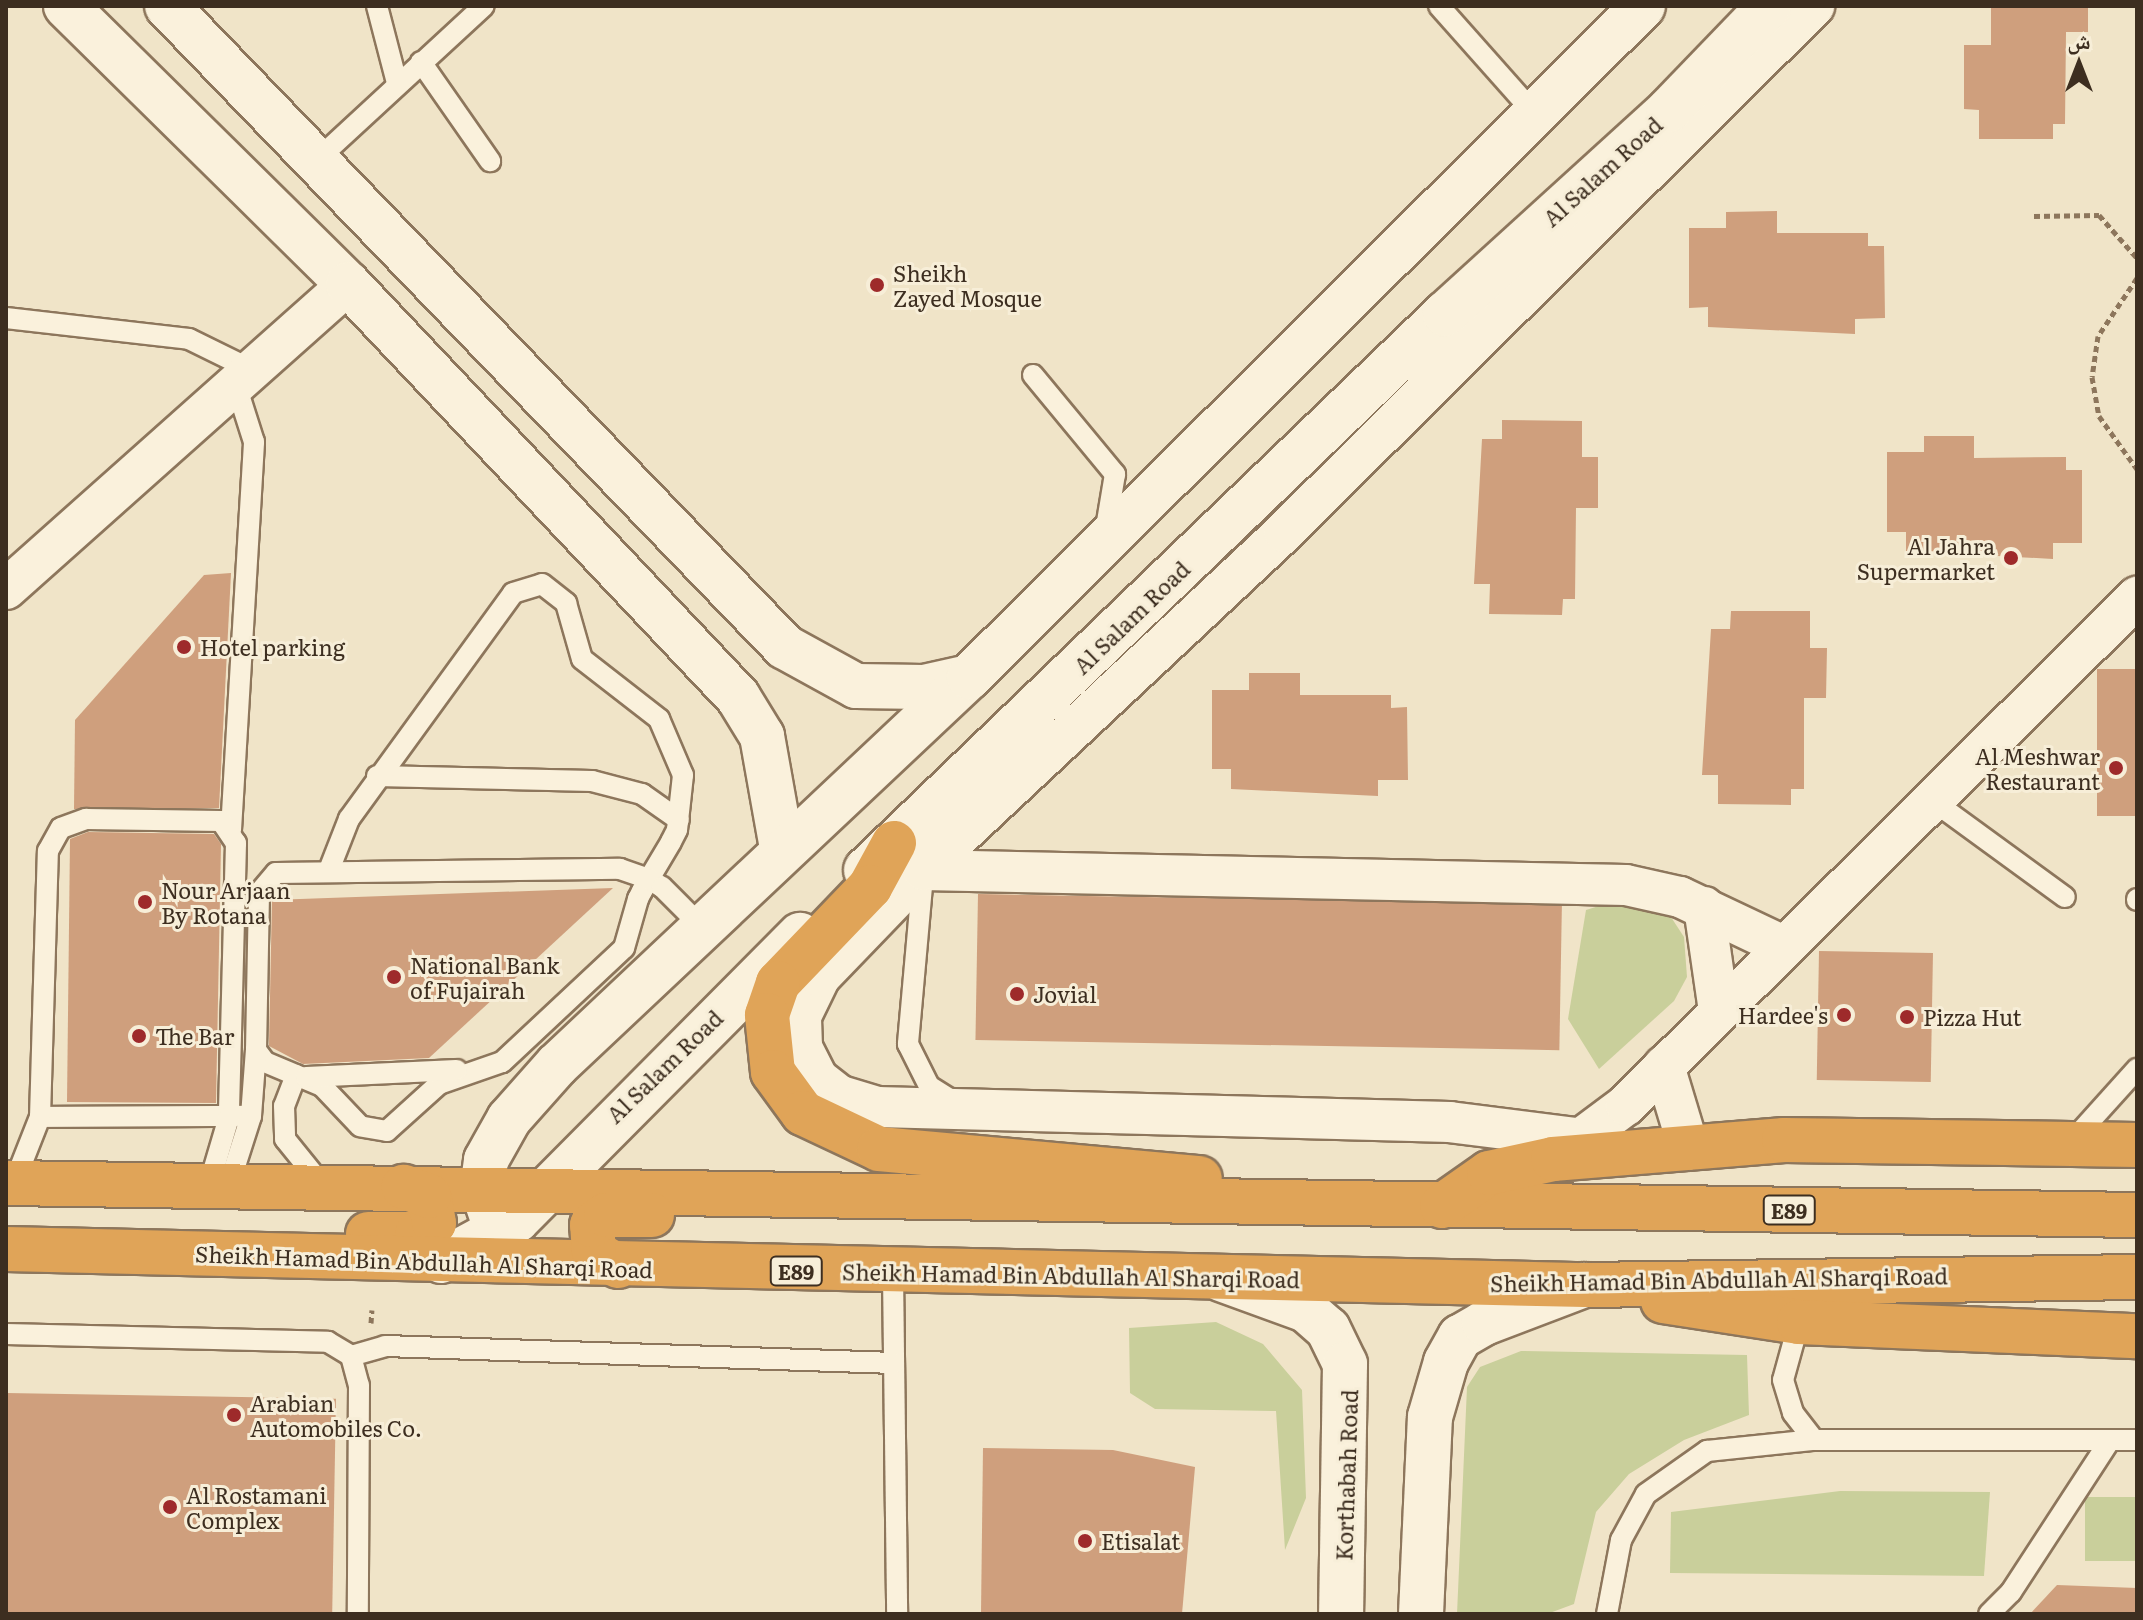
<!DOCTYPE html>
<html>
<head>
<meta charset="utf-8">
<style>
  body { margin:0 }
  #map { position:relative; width:2143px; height:1620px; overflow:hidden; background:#f0e4c8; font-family:Literata,"Noto Naskh Arabic",serif }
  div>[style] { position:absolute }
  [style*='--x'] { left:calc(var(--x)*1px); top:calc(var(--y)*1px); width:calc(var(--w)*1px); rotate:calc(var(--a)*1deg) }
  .green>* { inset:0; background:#c9cf9b; transform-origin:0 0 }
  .building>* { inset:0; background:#cf9f7d; transform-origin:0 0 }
  .path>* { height:5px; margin-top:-2.5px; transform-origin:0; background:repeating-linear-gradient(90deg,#8d765c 0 6px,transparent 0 10px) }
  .roads { filter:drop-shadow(2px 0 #8d765c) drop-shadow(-2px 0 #8d765c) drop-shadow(0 2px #8d765c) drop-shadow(0 -2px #8d765c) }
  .lane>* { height:20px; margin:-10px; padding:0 10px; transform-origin:10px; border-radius:10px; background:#faf1dc }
  .street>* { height:40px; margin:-20px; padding:0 20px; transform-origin:20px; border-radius:20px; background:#faf1dc }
  .secondary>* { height:44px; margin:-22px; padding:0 22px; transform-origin:22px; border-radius:22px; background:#faf1dc }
  .highway>* { height:44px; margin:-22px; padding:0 22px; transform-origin:22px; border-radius:22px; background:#e0a458 }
  .dots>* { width:22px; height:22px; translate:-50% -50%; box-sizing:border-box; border:4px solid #f7eed8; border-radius:50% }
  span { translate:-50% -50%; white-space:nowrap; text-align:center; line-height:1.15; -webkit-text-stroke:6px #f7eed8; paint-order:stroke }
  .shield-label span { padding:2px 6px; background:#f7eed8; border:2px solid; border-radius:6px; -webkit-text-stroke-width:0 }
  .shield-label { font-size:20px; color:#3d2e20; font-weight:700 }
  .street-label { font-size:22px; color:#3d2e20 }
  .poi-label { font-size:22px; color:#3d2e20 }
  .left { translate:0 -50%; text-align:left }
  .right { translate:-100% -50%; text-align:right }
  .frame { position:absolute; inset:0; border:8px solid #3d2e20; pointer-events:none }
  .north { position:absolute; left:2039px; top:24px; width:80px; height:80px; -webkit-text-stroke:6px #f7eed8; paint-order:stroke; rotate:0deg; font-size:22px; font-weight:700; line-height:32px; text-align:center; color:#3d2e20 }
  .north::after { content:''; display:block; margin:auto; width:28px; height:36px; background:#3d2e20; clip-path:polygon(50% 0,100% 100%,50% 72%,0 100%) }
</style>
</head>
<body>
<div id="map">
  <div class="green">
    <div style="clip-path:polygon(1615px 901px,1669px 914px,1684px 937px,1687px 977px,1674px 1001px,1599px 1069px,1568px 1019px,1586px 910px)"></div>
    <div style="clip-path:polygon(1216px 1322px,1263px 1344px,1302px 1390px,1306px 1498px,1285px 1550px,1276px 1411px,1155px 1409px,1130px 1393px,1129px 1328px)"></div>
    <div style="clip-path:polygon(1521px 1351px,1747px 1355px,1749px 1415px,1684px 1440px,1629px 1474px,1596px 1512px,1574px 1604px,1547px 1614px,1457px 1614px,1467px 1387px,1480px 1367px)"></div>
    <div style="clip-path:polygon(1840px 1491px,1990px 1492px,1984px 1576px,1670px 1573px,1671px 1512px)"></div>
    <div style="left:2137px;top:1497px;width:64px;height:52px;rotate:90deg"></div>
  </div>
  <div class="building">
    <div style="clip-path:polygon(1991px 6px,2088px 6px,2088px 32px,2066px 32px,2065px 124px,2053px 124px,2053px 139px,1979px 139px,1979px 110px,1964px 109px,1964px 45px,1991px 45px)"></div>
    <div style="clip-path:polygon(1777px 211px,1777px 233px,1868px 233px,1868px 246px,1884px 246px,1885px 318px,1855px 319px,1855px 334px,1708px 327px,1708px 307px,1689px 308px,1689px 228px,1726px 228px,1726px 212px)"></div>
    <div style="clip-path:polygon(1502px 420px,1582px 421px,1582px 457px,1598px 457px,1598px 508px,1576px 508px,1575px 599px,1563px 599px,1562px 615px,1489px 614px,1490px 584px,1474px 584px,1482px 439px,1502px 439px)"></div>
    <div style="clip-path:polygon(1924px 436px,1974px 436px,1974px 458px,2066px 457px,2066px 470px,2082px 470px,2082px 543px,2053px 543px,2053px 559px,1906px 551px,1906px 532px,1887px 532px,1887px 452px,1924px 452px)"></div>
    <div style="clip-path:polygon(231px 573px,219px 808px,74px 809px,75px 720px,204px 575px)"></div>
    <div style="clip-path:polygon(1731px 611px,1810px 611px,1810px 648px,1827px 648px,1826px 698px,1804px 698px,1804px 789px,1791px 789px,1791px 805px,1718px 804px,1718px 775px,1702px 775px,1711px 629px,1730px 629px)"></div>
    <div style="left:2097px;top:669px;width:40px;height:147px"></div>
    <div style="clip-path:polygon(1249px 673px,1300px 673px,1300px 695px,1391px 695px,1391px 708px,1407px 707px,1408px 780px,1378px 780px,1378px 796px,1231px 789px,1231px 769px,1212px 769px,1212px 690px,1249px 690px)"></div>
    <div style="clip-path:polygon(88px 832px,214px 834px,221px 844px,216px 1103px,67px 1102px,70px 839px)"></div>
    <div style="clip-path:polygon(613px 888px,429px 1058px,303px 1064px,269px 1046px,272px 900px)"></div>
    <div style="left:978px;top:894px;width:584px;height:146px;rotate:1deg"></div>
    <div style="left:1819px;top:951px;width:114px;height:129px;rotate:1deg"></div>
    <div style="left:6px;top:1393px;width:330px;height:221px;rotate:1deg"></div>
    <div style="clip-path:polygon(983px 1448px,1113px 1450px,1195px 1467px,1182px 1614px,981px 1614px)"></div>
    <div style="clip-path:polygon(2057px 1585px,2137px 1588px,2137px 1614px,2030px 1614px)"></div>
  </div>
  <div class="path">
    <div style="--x:2034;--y:216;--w:65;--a:-0.9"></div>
    <div style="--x:2099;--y:215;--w:57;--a:48.5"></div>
    <div style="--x:2137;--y:278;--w:70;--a:123.9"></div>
    <div style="--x:2098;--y:336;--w:41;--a:98.3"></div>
    <div style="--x:2092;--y:377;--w:40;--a:80"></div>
    <div style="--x:2099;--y:416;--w:65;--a:54.4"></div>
    <div style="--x:371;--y:1323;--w:13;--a:-86"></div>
  </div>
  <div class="roads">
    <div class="lane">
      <div style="--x:377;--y:6;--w:80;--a:75.4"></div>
      <div style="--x:1439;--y:6;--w:143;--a:48.4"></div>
      <div style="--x:421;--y:62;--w:121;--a:55.1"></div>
      <div style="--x:319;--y:158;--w:224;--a:-42.7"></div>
      <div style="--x:6;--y:318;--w:184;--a:6.5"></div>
      <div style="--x:189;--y:339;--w:68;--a:26.2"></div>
      <div style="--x:1033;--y:375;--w:129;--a:50.4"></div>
      <div style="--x:1115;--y:474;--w:55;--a:99.5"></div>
      <div style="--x:377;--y:776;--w:215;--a:1.3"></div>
      <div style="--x:592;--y:781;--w:52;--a:14.6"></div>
      <div style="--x:642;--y:794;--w:45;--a:35.1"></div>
      <div style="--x:1929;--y:798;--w:168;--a:36.1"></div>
      <div style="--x:231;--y:830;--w:389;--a:-86.6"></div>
      <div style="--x:254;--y:442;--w:63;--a:-107.6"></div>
      <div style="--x:329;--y:870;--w:55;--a:-68.6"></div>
      <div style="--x:349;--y:819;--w:279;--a:-54"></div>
      <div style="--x:513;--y:593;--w:30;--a:-17"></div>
      <div style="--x:542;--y:584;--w:31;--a:38"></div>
      <div style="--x:566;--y:603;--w:58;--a:74.1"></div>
      <div style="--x:582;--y:659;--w:98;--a:37.9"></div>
      <div style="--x:659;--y:719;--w:61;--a:66.8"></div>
      <div style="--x:683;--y:775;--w:55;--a:96.2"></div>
      <div style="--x:677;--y:830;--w:13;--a:117"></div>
      <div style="--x:671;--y:842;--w:43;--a:120.7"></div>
      <div style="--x:649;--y:879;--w:14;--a:120"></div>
      <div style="--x:642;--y:891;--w:9;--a:117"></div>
      <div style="--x:638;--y:899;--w:51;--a:105.9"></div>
      <div style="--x:624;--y:948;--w:167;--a:136.9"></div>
      <div style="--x:502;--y:1062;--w:67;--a:160.8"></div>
      <div style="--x:439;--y:1084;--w:70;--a:137.9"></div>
      <div style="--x:387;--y:1131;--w:27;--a:-170"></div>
      <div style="--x:360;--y:1126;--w:55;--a:-133.5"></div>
      <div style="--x:322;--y:1086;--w:62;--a:-157.2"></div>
      <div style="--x:265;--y:1062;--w:15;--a:-127"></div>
      <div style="--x:256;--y:1050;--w:157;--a:-88.9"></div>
      <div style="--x:259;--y:893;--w:26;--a:-50"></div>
      <div style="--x:276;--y:873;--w:344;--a:-0.7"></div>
      <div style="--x:620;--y:869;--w:31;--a:19"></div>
      <div style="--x:649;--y:879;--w:15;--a:32"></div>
      <div style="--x:662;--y:887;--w:57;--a:45"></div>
      <div style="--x:923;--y:875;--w:170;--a:95.1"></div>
      <div style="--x:908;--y:1044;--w:47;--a:63.4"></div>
      <div style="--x:929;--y:1086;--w:31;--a:32"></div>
      <div style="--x:2137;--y:899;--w:1;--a:90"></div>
      <div style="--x:296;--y:1075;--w:33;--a:111"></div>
      <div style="--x:284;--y:1106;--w:33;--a:88"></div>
      <div style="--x:285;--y:1139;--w:54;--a:51"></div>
      <div style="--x:306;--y:1077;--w:151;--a:-2.7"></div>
      <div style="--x:40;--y:1117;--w:211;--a:-0.3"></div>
      <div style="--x:2073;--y:1140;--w:96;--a:-48"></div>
      <div style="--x:14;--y:1183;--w:71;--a:-68.5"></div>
      <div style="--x:40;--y:1117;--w:266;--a:-88.3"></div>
      <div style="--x:48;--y:851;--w:26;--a:-61"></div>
      <div style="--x:61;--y:828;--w:27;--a:-20"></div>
      <div style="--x:86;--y:819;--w:135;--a:0.8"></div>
      <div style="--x:221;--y:821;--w:27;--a:56"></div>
      <div style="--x:236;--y:843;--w:274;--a:91.5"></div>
      <div style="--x:229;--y:1117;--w:71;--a:106.4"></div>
      <div style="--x:229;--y:1185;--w:72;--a:-72.3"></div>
      <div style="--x:251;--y:1116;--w:66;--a:-85.7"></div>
      <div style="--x:893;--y:1273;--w:341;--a:89.3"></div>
      <div style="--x:1799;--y:1322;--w:60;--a:105.4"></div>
      <div style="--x:1783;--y:1380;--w:34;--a:73"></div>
      <div style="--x:1793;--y:1413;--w:34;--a:52"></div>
      <div style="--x:6;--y:1334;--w:322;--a:1.4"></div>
      <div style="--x:328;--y:1342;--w:27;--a:31"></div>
      <div style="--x:351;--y:1356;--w:30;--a:75"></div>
      <div style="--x:359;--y:1385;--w:229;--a:90.3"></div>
      <div style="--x:351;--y:1356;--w:35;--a:-16"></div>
      <div style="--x:385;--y:1346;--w:509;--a:1.91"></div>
      <div style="--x:1607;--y:1614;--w:75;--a:-79.3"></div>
      <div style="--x:1621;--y:1540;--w:52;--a:-61.5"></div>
      <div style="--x:1646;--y:1494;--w:75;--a:-35.2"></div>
      <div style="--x:1707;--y:1451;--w:108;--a:-5.9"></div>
      <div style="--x:1814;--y:1440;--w:323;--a:0"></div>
      <div style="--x:1989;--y:1614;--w:31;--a:-45"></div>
      <div style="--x:2011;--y:1592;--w:181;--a:-56.9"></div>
    </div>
    <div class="street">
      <div style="--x:6;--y:589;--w:458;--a:-41.7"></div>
      <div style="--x:923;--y:870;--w:703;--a:1.22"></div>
      <div style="--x:1626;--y:885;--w:55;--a:12.5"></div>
      <div style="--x:1680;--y:897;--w:114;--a:25.4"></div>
      <div style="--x:1704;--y:907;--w:105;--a:81.8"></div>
      <div style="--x:1664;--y:1066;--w:87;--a:73.2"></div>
      <div style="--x:1584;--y:1139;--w:135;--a:-172.8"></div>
      <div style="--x:1450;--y:1122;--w:573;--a:-178.5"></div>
      <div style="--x:877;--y:1107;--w:39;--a:-163"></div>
      <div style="--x:840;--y:1096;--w:28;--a:-142"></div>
      <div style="--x:818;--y:1079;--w:36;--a:-117"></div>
      <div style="--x:802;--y:1047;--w:31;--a:-92"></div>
      <div style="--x:801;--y:1016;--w:43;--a:-64"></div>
      <div style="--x:820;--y:977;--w:149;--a:-46.1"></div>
      <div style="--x:923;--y:870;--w:495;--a:-43.1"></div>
      <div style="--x:1284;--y:532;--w:747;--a:-44.78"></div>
      <div style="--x:1563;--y:1152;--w:79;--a:-36.7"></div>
      <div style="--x:1626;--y:1105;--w:721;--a:-44.83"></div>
    </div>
    <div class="secondary">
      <div style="--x:66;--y:6;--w:396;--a:44.6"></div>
      <div style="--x:348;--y:284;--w:568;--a:46.64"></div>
      <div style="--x:738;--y:697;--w:46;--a:58.4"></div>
      <div style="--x:762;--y:736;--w:114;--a:79.9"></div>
      <div style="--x:167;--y:6;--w:890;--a:46.05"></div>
      <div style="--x:785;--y:647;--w:81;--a:28.8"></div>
      <div style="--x:856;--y:686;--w:68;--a:0.8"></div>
      <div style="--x:924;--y:687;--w:46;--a:-12.5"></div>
      <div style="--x:866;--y:870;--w:803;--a:-43.84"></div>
      <div style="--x:1445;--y:314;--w:303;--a:-42.3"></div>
      <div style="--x:1669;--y:110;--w:144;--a:-46.1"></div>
      <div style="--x:495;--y:1226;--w:39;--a:-109"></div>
      <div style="--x:482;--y:1189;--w:29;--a:-82"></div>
      <div style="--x:486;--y:1160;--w:47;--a:-60.7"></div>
      <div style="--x:509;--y:1119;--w:72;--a:-48.4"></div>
      <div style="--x:557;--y:1065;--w:566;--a:-43.28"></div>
      <div style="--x:969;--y:677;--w:951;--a:-44.87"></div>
      <div style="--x:441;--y:1261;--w:86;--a:-28.3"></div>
      <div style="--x:517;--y:1220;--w:402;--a:-45.2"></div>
      <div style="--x:1221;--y:1279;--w:90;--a:20"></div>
      <div style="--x:1306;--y:1310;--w:29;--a:41"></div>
      <div style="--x:1328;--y:1329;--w:39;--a:64"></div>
      <div style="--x:1345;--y:1364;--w:250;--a:90.9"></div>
      <div style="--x:1421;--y:1614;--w:197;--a:-87.4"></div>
      <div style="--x:1430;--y:1417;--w:57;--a:-73.8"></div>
      <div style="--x:1446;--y:1362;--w:29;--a:-61"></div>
      <div style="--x:1460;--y:1337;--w:28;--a:-30"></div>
      <div style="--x:1484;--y:1323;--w:107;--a:-20.8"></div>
    </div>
    <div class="highway">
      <div style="--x:894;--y:843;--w:50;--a:118.6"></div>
      <div style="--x:870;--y:887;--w:133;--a:133.8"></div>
      <div style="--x:778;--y:983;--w:34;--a:109"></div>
      <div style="--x:767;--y:1015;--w:57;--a:84"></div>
      <div style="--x:773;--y:1072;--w:51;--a:53.8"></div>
      <div style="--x:803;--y:1113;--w:84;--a:25.3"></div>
      <div style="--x:879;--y:1149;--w:322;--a:5.2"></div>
      <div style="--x:6;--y:1183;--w:2131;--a:0.86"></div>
      <div style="--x:1442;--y:1206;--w:57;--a:-35.1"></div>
      <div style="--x:1489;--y:1173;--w:66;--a:-12.3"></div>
      <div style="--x:1553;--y:1159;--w:232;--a:-4.7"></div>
      <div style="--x:1784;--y:1140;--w:353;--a:0.8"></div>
      <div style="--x:368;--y:1234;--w:49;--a:0"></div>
      <div style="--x:417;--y:1234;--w:20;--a:-33"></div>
      <div style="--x:434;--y:1223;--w:27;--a:-100"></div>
      <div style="--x:429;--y:1196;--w:27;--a:-160"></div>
      <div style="--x:6;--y:1249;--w:1580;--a:1.31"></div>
      <div style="--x:1586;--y:1285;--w:551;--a:-0.83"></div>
      <div style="--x:618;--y:1266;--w:28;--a:-150"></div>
      <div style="--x:594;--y:1252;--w:27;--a:-94"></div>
      <div style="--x:592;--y:1225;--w:17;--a:-36"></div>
      <div style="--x:606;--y:1215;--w:46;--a:0"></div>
      <div style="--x:1663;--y:1301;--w:138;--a:8.8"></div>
      <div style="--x:1799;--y:1322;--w:338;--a:2.4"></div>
    </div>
  </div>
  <div class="dots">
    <div style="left:877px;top:285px;background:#9e2a2b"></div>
    <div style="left:2011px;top:558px;background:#9e2a2b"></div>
    <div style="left:184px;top:647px;background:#9e2a2b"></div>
    <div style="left:2116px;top:768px;background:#9e2a2b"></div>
    <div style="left:145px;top:902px;background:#9e2a2b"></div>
    <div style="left:394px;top:977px;background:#9e2a2b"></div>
    <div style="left:1017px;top:994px;background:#9e2a2b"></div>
    <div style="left:1844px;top:1015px;background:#9e2a2b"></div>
    <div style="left:1907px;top:1017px;background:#9e2a2b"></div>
    <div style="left:139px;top:1036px;background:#9e2a2b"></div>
    <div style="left:234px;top:1415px;background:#9e2a2b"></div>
    <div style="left:170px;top:1507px;background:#9e2a2b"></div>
    <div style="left:1085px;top:1541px;background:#9e2a2b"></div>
  </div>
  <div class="shield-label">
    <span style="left:1789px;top:1210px">E89</span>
    <span style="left:796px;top:1271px">E89</span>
  </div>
  <div class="street-label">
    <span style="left:1602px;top:171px;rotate:-42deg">Al Salam Road</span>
    <span style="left:1131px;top:617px;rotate:-44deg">Al Salam Road</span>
    <span style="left:664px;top:1066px;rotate:-44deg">Al Salam Road</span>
    <span style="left:424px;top:1261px;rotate:2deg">Sheikh Hamad Bin Abdullah Al Sharqi Road</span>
    <span style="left:1071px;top:1275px;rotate:1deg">Sheikh Hamad Bin Abdullah Al Sharqi Road</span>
    <span style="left:1719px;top:1279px;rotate:-1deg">Sheikh Hamad Bin Abdullah Al Sharqi Road</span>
    <span style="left:1346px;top:1475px;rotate:-88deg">Korthabah Road</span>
  </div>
  <div class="poi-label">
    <span class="left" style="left:893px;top:285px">Sheikh<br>Zayed Mosque</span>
    <span class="right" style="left:1995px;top:558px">Al Jahra<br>Supermarket</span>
    <span class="left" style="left:200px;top:647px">Hotel parking</span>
    <span class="right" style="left:2100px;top:768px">Al Meshwar<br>Restaurant</span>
    <span class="left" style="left:161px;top:902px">Nour Arjaan<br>By Rotana</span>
    <span class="left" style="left:410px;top:977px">National Bank<br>of Fujairah</span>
    <span class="left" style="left:1033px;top:994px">Jovial</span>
    <span class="right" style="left:1828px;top:1015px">Hardee's</span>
    <span class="left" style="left:1923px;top:1017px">Pizza Hut</span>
    <span class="left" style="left:155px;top:1036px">The Bar</span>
    <span class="left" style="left:250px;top:1415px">Arabian<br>Automobiles Co.</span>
    <span class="left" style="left:186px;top:1507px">Al Rostamani<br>Complex</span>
    <span class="left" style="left:1101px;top:1541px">Etisalat</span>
  </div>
  <div class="frame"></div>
  <div class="north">ش</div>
</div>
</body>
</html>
